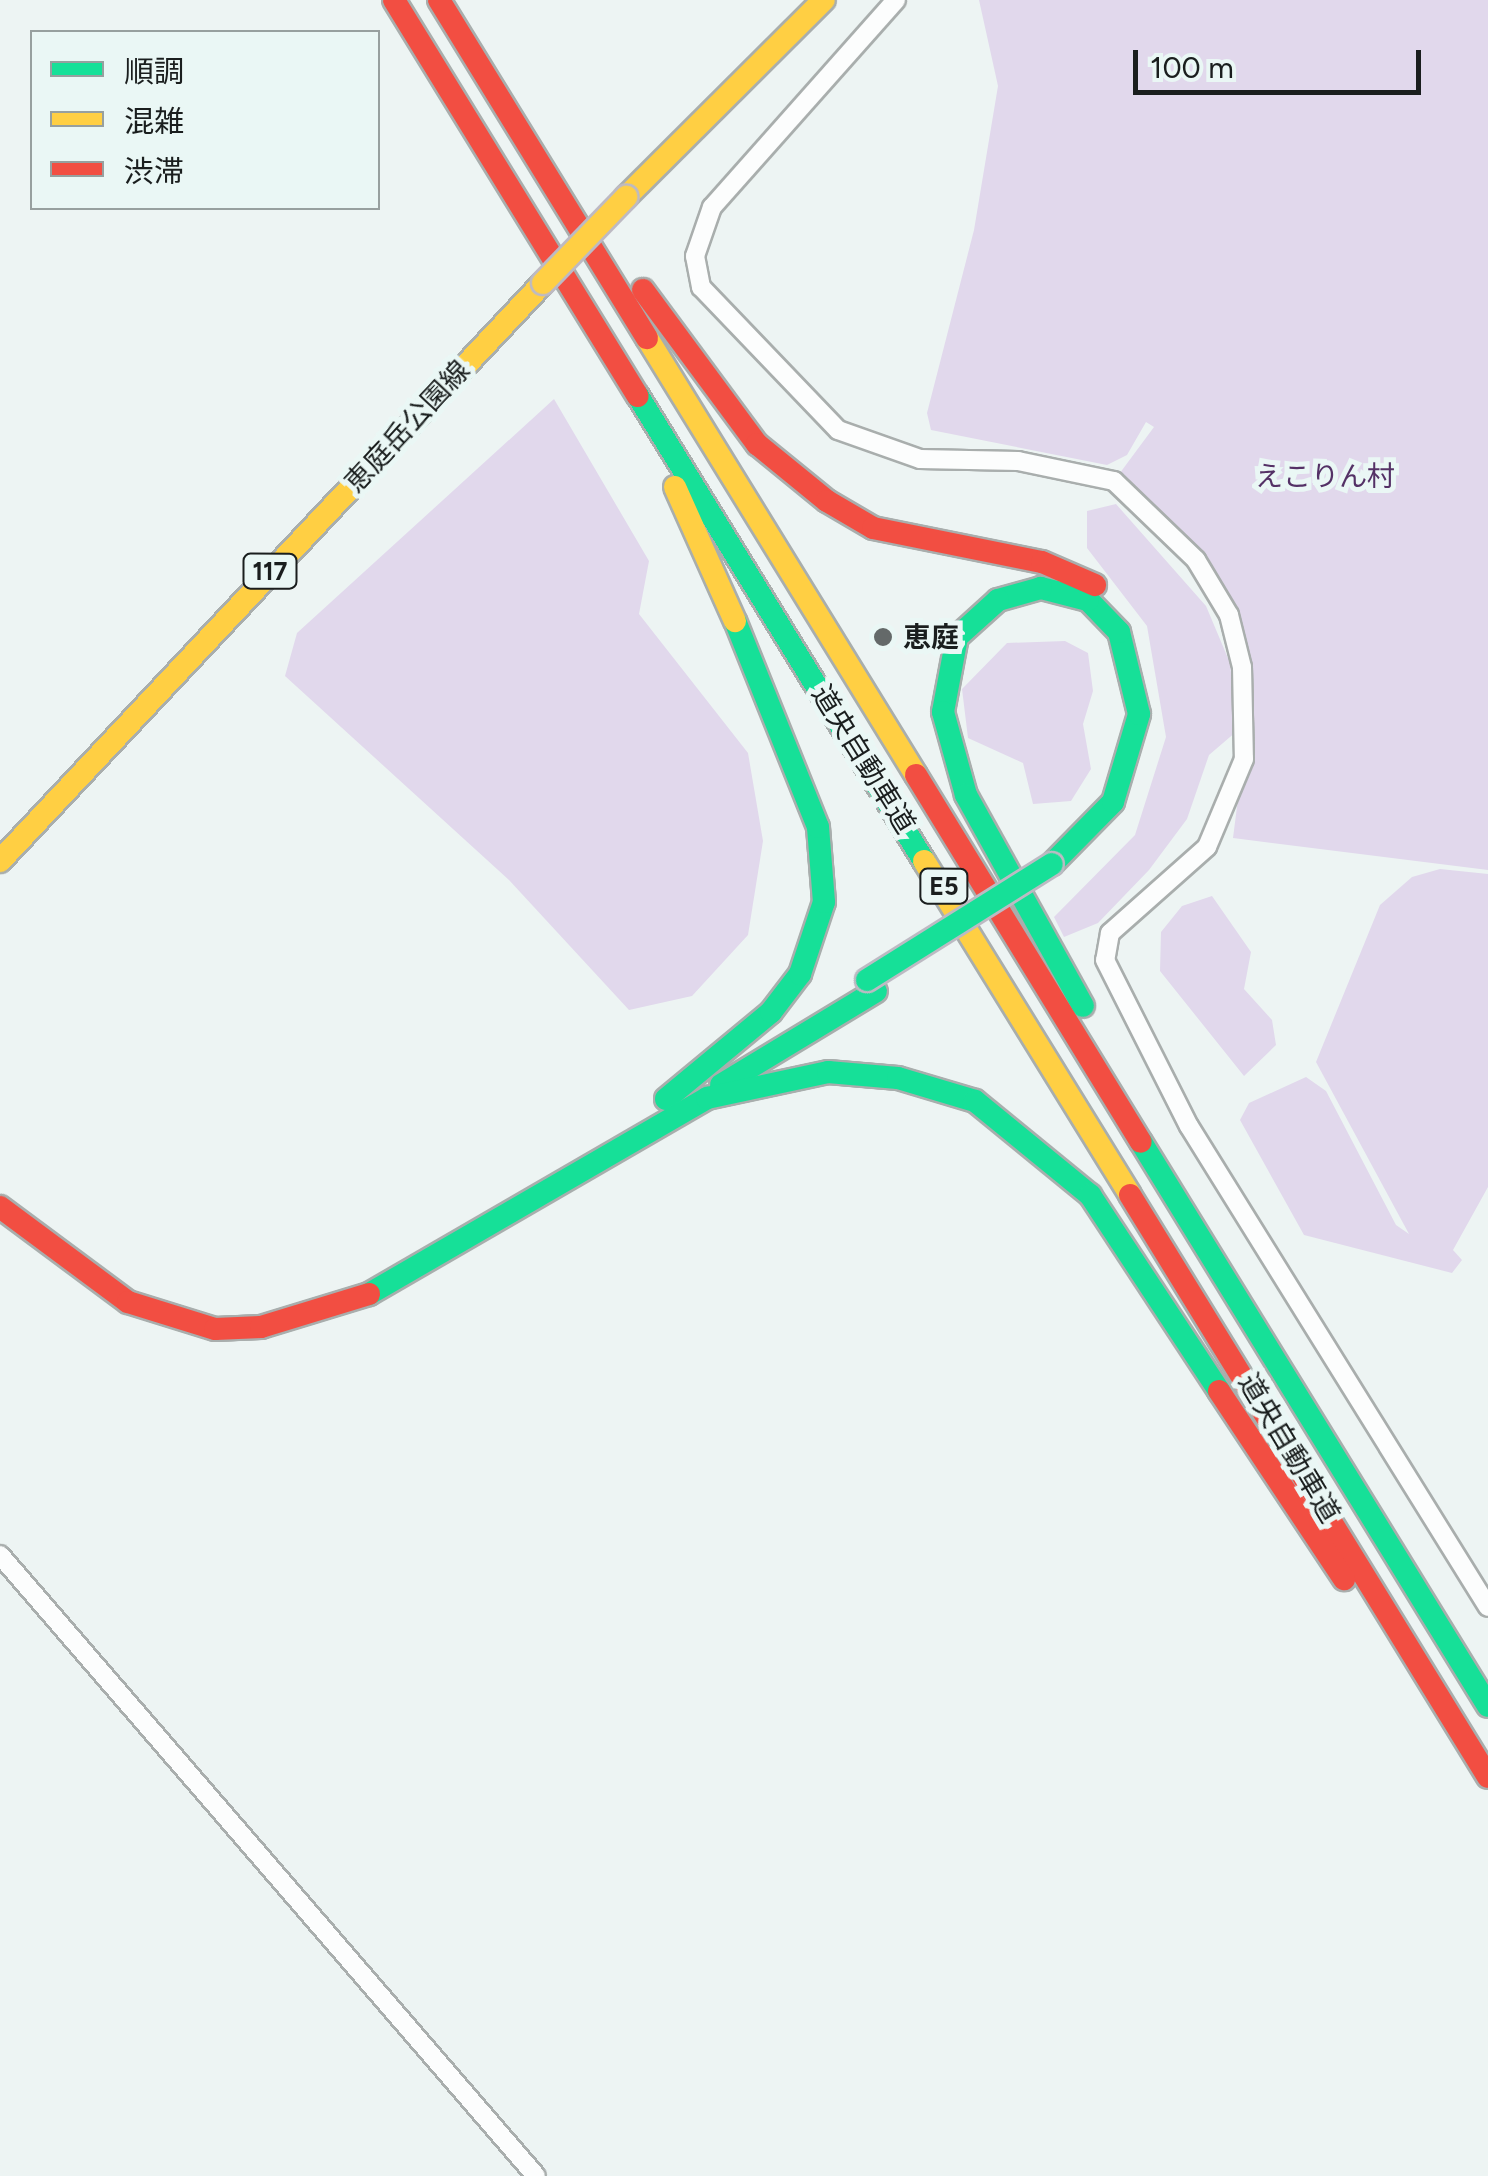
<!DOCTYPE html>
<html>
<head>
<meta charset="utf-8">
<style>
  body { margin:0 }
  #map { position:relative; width:1488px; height:2176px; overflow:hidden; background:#edf4f3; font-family:Figtree,"Noto Sans JP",sans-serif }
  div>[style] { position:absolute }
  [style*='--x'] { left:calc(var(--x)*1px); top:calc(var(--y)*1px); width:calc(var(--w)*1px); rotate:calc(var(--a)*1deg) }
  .green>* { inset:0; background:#e1d8ec }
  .roads { filter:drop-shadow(2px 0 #a9aead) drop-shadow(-2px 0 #a9aead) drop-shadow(0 2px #a9aead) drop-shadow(0 -2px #a9aead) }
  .street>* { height:18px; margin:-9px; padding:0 9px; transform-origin:9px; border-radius:9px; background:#fcfdfd }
  .fast>* { height:22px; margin:-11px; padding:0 11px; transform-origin:11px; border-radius:11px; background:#16e098 }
  .slow>* { height:22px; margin:-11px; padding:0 11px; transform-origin:11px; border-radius:11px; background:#ffcf43 }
  .jam>* { height:22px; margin:-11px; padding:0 11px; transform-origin:11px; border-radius:11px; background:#f24e42 }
  .bridges { filter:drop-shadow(2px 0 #bdbac3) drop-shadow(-2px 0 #bdbac3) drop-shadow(0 2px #bdbac3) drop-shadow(0 -2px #bdbac3) }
  .fast-bridge>* { height:22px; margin:-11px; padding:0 11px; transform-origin:11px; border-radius:11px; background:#16e098 }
  .slow-bridge>* { height:22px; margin:-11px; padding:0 11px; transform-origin:11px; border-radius:11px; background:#ffcf43 }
  .dots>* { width:28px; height:28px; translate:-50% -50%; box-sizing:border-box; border:5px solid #eaf7f5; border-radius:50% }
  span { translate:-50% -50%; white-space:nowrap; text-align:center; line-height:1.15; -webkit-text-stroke:10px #eaf7f5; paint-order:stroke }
  .shield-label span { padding:2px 8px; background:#eaf7f5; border:2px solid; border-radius:8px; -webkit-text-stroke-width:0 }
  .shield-label { font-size:25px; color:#1a1e1e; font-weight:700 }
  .street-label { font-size:28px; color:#1a1e1e }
  .park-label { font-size:28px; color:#543166 }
  .poi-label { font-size:28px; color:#1a1e1e; font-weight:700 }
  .left { translate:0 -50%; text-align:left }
  .legend { position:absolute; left:30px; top:30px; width:350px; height:180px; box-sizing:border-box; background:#eaf7f5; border:2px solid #97a09f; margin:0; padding:12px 18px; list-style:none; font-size:30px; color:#1a1e1e }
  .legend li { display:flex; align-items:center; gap:20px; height:50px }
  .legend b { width:50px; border:2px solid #97a09f }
  .scale { position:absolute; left:1133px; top:50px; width:288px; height:45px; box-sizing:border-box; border:5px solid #1a1e1e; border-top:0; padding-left:12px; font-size:30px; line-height:35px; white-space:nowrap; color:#1a1e1e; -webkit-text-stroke:8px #eaf7f5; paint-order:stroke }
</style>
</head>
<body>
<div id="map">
  <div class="green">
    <div style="clip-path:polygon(979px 0,1488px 0,1488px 870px,1233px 838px,1249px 713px,1229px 615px,1114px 481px,1154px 427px,1146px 422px,1127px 455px,1107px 465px,931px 430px,927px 413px,974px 230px,998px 86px)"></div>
    <div style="clip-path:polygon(554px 399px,649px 561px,639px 614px,748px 753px,763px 841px,748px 935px,692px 996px,629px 1010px,509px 880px,285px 676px,297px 633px)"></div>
    <div style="clip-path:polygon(1116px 504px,1206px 606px,1230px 663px,1237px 731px,1209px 755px,1187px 819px,1149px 870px,1098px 923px,1064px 937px,1054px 917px,1135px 835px,1166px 737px,1147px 626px,1087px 548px,1087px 511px)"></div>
    <div style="clip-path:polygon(1065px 641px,1088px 653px,1093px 691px,1083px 724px,1091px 769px,1071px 801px,1033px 804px,1023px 763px,968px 738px,962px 689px,1007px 643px)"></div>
    <div style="clip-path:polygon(1440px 869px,1488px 874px,1488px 1187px,1453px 1250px,1462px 1260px,1452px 1273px,1304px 1235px,1240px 1120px,1249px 1103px,1306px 1077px,1326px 1091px,1396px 1225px,1409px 1234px,1316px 1062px,1380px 905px,1412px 877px)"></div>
    <div style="clip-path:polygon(1212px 896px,1251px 952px,1244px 989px,1272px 1020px,1276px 1045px,1244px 1076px,1160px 971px,1161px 932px,1182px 906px)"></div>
  </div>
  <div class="roads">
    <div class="street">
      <div style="--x:896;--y:0;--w:277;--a:131.6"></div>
      <div style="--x:712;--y:207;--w:52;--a:109.1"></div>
      <div style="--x:695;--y:256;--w:32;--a:79"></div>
      <div style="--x:701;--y:287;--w:198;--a:46.2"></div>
      <div style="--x:838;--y:430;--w:87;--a:19.5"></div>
      <div style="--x:920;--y:459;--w:98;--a:1.2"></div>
      <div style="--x:1018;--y:461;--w:98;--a:11.8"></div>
      <div style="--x:1114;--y:481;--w:114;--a:43.9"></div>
      <div style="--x:1196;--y:560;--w:64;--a:59"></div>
      <div style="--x:1229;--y:615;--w:54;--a:76"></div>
      <div style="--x:1242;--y:667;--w:92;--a:88.8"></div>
      <div style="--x:1244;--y:759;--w:95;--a:112.8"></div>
      <div style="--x:1207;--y:847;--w:130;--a:138.4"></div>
      <div style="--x:1110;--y:933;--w:27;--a:100"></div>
      <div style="--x:1105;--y:960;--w:186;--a:63.2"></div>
      <div style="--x:1189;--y:1126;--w:566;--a:58.13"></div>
      <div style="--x:0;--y:1555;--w:820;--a:49.2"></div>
    </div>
    <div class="fast">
      <div style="--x:638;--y:396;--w:546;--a:58.41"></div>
      <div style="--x:1052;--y:864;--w:87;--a:-45.5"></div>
      <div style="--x:1113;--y:802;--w:92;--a:-73.5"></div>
      <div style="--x:1139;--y:714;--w:84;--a:-103.7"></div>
      <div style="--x:1119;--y:632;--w:45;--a:-134.1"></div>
      <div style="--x:1088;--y:600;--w:49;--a:-165.7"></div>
      <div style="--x:1041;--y:588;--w:45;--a:164.4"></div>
      <div style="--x:998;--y:600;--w:55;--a:137.9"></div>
      <div style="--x:957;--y:637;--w:76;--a:100.6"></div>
      <div style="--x:943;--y:712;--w:86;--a:74.5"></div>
      <div style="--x:966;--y:795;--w:241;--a:61"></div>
      <div style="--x:721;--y:1085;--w:181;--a:-31.2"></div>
      <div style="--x:666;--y:1099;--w:136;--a:-39.6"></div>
      <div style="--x:771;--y:1012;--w:48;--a:-52.7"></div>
      <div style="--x:800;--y:974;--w:76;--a:-71.6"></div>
      <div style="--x:824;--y:902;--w:75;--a:-94.6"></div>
      <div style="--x:818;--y:827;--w:222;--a:-111.9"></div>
      <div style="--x:1141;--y:1142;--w:662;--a:58.4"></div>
      <div style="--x:369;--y:1294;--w:391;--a:-30.1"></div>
      <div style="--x:707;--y:1098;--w:124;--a:-12.1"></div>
      <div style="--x:828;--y:1072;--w:70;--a:4.9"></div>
      <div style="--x:898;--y:1078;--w:80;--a:16.6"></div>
      <div style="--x:975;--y:1101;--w:149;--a:39.3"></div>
      <div style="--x:1090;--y:1195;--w:235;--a:56.6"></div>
    </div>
    <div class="slow">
      <div style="--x:626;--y:197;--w:279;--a:-44.9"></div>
      <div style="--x:647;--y:338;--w:513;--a:58.39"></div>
      <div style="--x:675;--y:487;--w:147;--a:65.9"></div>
      <div style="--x:0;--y:861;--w:793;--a:-46.79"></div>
      <div style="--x:924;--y:861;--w:392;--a:58.3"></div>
    </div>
    <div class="jam">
      <div style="--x:394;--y:0;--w:465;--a:58.4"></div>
      <div style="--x:439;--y:0;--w:397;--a:58.4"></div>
      <div style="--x:643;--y:290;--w:192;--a:53.5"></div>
      <div style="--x:757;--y:444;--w:90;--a:39.2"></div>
      <div style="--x:827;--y:501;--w:53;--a:30.4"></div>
      <div style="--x:873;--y:528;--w:172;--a:11.4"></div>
      <div style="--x:1042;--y:562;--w:58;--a:23.5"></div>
      <div style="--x:916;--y:775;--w:430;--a:58.5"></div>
      <div style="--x:1130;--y:1195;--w:683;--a:58.4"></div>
      <div style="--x:0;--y:1207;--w:159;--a:36.6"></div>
      <div style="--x:128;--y:1302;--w:91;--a:17.2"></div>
      <div style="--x:215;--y:1329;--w:46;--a:-2.5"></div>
      <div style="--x:261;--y:1327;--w:113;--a:-17"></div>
      <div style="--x:1219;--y:1391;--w:226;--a:56.4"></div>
    </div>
  </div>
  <div class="bridges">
    <div class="fast-bridge">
      <div style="--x:867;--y:980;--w:218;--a:-32.1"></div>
    </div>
    <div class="slow-bridge">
      <div style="--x:543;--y:283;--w:120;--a:-46"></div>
    </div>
  </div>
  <div class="dots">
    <div style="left:883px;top:637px;background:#646969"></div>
  </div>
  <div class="shield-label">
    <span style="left:270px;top:571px">117</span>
    <span style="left:944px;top:886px">E5</span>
  </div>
  <div class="street-label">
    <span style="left:407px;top:426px;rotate:-47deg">恵庭岳公園線</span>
    <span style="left:864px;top:759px;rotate:58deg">道央自動車道</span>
    <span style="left:1290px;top:1448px;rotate:59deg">道央自動車道</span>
  </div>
  <div class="park-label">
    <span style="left:1325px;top:476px">えこりん村</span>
  </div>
  <div class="poi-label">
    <span class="left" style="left:903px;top:637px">恵庭</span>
  </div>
  <ul class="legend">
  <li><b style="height:12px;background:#16e098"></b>順調</li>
  <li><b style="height:12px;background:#ffcf43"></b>混雑</li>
  <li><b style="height:12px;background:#f24e42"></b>渋滞</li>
  </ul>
  <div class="scale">100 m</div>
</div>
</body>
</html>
